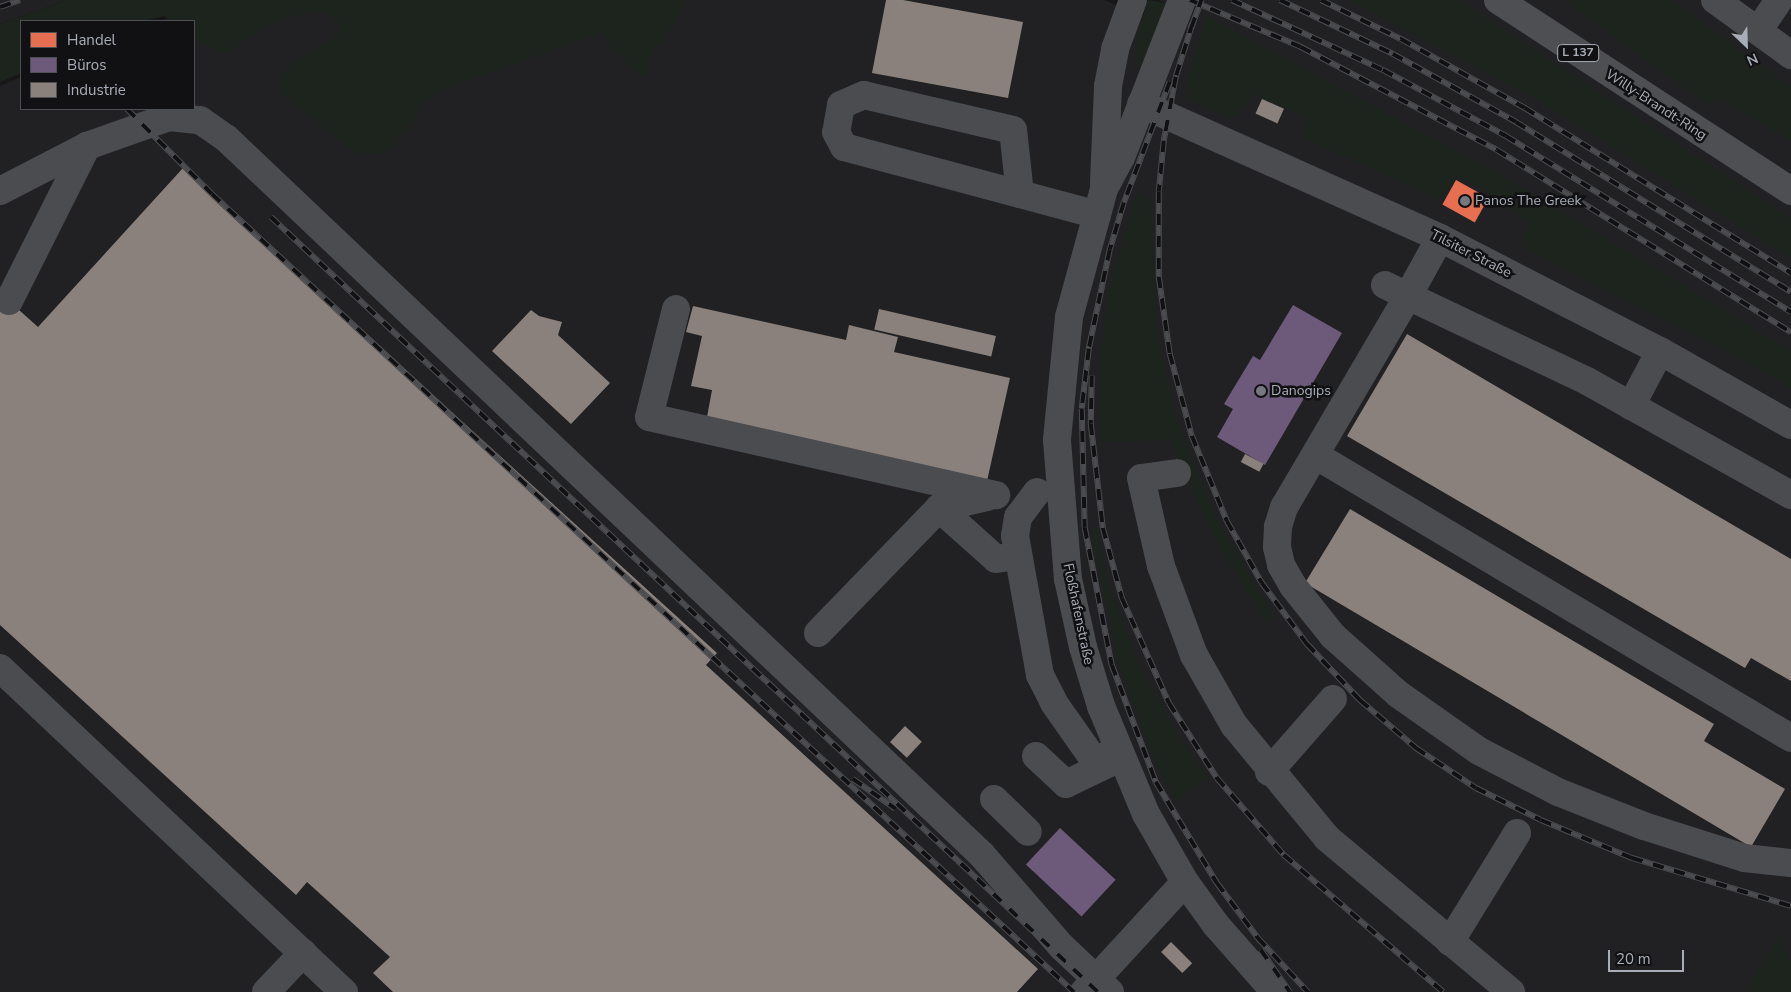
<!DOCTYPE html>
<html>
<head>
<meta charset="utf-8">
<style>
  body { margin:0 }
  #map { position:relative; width:1791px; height:992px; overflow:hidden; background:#171717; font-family:"Nunito Sans",sans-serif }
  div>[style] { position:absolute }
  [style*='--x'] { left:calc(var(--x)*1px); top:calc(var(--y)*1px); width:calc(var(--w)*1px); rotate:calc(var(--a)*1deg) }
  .built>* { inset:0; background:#212123 }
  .green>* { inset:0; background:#1d241e }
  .shops>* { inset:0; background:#e76f51; transform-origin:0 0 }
  .offices>* { inset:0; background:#6d597a; transform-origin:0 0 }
  .industry>* { inset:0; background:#8a817c; transform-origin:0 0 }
  .minor>* { height:28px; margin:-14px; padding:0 14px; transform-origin:14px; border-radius:14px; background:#4b4c50 }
  .major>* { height:28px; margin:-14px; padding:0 14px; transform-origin:14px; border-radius:14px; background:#4d4f52 }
  .rail>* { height:5.5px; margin-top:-2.75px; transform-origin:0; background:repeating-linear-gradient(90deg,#111113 0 11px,#4b4c4f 0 22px); box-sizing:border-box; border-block:1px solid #4b4c4f }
  .dots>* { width:14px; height:14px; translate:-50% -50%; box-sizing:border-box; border:2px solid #111113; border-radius:50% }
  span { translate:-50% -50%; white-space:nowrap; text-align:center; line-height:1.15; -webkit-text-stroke:5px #111113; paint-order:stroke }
  .shield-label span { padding:1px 4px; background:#111113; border:1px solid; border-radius:4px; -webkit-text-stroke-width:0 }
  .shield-label { font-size:12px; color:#a8adb8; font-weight:700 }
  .street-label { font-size:14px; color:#a8adb8 }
  .poi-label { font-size:14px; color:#a8adb8 }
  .left { translate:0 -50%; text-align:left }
  .legend { position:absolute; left:20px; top:20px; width:175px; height:90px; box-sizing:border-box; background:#111113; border:1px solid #4d4f55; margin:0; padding:6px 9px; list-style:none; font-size:15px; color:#a8adb8 }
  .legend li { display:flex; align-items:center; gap:10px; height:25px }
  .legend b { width:25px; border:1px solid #4d4f55 }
  .north { position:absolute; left:1721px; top:20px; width:50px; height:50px; -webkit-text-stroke:4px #111113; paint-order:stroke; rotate:156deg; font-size:14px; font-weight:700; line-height:20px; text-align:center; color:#a8adb8 }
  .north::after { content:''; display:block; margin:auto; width:18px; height:22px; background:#a8adb8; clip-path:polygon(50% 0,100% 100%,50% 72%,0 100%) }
  .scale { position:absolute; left:1608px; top:950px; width:76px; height:22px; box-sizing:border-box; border:2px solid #a8adb8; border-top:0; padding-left:6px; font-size:15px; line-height:18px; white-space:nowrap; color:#a8adb8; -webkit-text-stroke:4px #111113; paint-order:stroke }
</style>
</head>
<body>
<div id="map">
  <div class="built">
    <div style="clip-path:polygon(0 0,68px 0,0 24px)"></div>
    <div style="clip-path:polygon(223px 0,1104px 0,1179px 30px,1167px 3px,1157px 0,1791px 0,1791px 992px,0 992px,0 86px,21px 77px,21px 109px,194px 109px,194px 21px,160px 21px)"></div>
  </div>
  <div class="green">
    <div style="clip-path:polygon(68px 0,688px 0,662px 42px,651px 52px,648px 71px,641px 77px,613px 50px,602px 33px,442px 89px,418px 107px,415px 122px,385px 154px,356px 153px,280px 93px,280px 77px,296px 61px,339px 34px,340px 24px,329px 15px,313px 11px,267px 25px,226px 54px,204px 45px,194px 37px,194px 21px,172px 21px,164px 16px,143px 21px,21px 21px,21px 73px,0 82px,0 24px)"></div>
    <div style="clip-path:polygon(1148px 0,1167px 3px,1148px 60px,1139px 72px,1136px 59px,1137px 35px)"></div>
    <div style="clip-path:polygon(1349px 0,1459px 0,1791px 219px,1791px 258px,1529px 95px)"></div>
    <div style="clip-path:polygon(1563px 0,1671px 0,1791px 87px,1791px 141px,1722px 100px,1707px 104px)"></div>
    <div style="clip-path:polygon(1206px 16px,1494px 171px,1791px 351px,1791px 388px,1723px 349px,1521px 247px,1529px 223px,1496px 198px,1457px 176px,1439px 199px,1303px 138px,1306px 117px,1255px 94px,1232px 119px,1192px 101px,1185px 90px)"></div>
    <div style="clip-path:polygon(1137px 193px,1151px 201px,1156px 327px,1175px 416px,1214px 513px,1274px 617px,1265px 623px,1210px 530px,1171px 440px,1101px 442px,1101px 352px,1108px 293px)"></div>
    <div style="clip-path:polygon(1098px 529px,1107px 580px,1138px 662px,1177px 734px,1208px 778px,1177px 801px,1155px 761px,1120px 669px,1091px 530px)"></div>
    <div style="clip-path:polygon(1781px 934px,1783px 949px,1791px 963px,1791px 992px,1744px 992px)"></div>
  </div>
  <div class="shops">
    <div style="left:1456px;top:180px;width:37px;height:28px;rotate:29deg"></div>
  </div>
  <div class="offices">
    <div style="clip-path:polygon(1293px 305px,1342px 333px,1265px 465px,1217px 437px,1233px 409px,1224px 404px,1253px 356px,1260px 360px)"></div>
    <div style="left:1060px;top:828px;width:76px;height:50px;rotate:43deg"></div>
  </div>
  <div class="industry">
    <div style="clip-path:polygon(886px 0,903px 0,1023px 22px,1008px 98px,872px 73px)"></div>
    <div style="left:1262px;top:99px;width:24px;height:16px;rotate:24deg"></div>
    <div style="clip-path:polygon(183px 168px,717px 653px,706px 665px,1038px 969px,1017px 992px,393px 992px,373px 973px,390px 957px,307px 882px,296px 895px,0 625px,0 293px,38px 327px)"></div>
    <div style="clip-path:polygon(693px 306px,846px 340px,849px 325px,898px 337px,894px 352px,1010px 378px,987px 481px,707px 417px,712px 390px,691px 386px,702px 336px,686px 332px)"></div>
    <div style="left:879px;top:309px;width:120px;height:21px;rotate:13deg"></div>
    <div style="clip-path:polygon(531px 310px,539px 316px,562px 322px,558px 335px,610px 383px,571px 424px,492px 351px)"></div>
    <div style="clip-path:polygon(1407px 334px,1791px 559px,1791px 681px,1751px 658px,1745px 668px,1347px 436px)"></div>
    <div style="left:1245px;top:454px;width:21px;height:9px;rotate:28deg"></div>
    <div style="clip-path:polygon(1350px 509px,1714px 724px,1704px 741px,1785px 789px,1751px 847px,1305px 583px)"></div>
    <div style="left:905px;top:726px;width:23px;height:22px;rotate:43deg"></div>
    <div style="left:1171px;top:942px;width:30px;height:14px;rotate:45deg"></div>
  </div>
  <div class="minor">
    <div style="--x:1182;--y:0;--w:168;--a:111.2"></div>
    <div style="--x:1121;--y:157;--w:36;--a:118"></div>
    <div style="--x:1104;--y:189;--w:133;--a:105.3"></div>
    <div style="--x:1069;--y:317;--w:124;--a:95.6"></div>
    <div style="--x:1057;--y:440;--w:139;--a:85.5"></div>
    <div style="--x:1068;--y:579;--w:70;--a:77.6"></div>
    <div style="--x:1083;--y:647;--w:62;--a:73"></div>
    <div style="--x:1101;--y:706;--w:117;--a:67.4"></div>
    <div style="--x:1146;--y:814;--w:78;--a:60.2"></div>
    <div style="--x:1185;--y:882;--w:53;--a:54.2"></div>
    <div style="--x:1216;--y:925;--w:89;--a:48.6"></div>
    <div style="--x:1715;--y:0;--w:94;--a:35.9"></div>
    <div style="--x:1758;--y:31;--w:37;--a:-56"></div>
    <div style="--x:1141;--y:104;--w:328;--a:24.1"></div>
    <div style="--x:1440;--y:238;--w:247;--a:27.2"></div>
    <div style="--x:1660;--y:351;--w:150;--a:29.5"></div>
    <div style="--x:1104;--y:182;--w:96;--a:-87.6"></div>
    <div style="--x:1108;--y:86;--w:38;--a:-79"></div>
    <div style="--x:1115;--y:49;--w:52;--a:-69.8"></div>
    <div style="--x:0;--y:191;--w:98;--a:-27.3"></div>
    <div style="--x:87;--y:146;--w:87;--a:-19.5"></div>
    <div style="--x:169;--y:117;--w:31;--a:6"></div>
    <div style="--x:200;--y:120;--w:32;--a:35"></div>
    <div style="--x:226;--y:138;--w:1042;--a:43.48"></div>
    <div style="--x:982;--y:855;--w:122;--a:49"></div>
    <div style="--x:1062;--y:947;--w:66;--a:43.2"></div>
    <div style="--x:1020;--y:194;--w:64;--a:-96.2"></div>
    <div style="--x:1013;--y:130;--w:153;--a:-166.8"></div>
    <div style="--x:864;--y:95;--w:25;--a:157"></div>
    <div style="--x:841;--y:105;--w:27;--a:100"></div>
    <div style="--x:836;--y:132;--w:17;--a:62"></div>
    <div style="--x:844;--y:147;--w:262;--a:15"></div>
    <div style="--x:1440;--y:238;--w:66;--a:118.9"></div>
    <div style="--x:1408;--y:296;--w:198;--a:25.4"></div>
    <div style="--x:1587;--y:381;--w:234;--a:29.2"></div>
    <div style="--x:1385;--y:285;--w:25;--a:26"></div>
    <div style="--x:1408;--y:296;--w:245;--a:120.4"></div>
    <div style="--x:1284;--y:507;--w:21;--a:107"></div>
    <div style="--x:1278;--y:527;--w:20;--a:93"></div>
    <div style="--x:1277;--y:547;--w:18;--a:77"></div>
    <div style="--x:1281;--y:565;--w:24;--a:60"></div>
    <div style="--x:1293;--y:586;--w:64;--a:51.3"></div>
    <div style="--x:1333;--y:636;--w:87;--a:41.7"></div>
    <div style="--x:1398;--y:694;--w:99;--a:35.1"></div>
    <div style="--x:1479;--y:751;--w:89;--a:27.4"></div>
    <div style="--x:1558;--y:792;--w:92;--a:21.6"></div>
    <div style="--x:1644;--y:826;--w:105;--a:17.7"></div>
    <div style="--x:1744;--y:858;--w:47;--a:6.1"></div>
    <div style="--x:9;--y:301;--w:174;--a:-63.3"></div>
    <div style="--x:676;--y:309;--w:111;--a:104"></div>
    <div style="--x:649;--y:417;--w:356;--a:12.7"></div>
    <div style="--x:1631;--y:406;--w:62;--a:-62.2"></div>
    <div style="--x:1315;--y:455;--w:554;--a:30.73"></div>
    <div style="--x:1177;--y:473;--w:36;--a:172"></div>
    <div style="--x:1141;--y:478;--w:90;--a:77.2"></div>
    <div style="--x:1161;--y:566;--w:95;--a:69.7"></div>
    <div style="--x:1194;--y:655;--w:81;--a:60.3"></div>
    <div style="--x:1234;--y:725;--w:146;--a:50.5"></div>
    <div style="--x:1327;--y:838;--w:240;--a:39.9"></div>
    <div style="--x:1037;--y:492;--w:31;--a:127"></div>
    <div style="--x:1018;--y:517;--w:19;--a:99"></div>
    <div style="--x:1015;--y:536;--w:141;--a:79.8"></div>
    <div style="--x:1040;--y:675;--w:31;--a:63"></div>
    <div style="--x:1054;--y:703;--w:66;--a:54.9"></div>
    <div style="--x:1092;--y:757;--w:8;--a:7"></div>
    <div style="--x:1100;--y:758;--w:19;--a:-21"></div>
    <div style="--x:939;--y:508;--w:76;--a:41.8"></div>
    <div style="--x:996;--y:559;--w:22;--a:-8"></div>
    <div style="--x:818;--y:633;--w:174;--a:-45.9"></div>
    <div style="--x:939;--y:508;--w:49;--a:-12.9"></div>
    <div style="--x:0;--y:668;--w:473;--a:43.3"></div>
    <div style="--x:1036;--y:756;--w:41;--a:43"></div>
    <div style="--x:1066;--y:784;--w:60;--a:-25.7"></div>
    <div style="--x:1269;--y:772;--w:97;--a:-48.8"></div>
    <div style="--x:994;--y:799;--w:47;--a:44.1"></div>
    <div style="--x:1450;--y:942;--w:128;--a:-58.4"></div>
    <div style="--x:266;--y:992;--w:54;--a:-46.5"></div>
    <div style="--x:1084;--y:992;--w:149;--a:-47.4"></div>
  </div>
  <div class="major">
    <div style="--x:1498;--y:0;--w:350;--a:33.1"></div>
  </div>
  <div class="rail">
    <div style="--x:1190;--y:0;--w:121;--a:22.9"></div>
    <div style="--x:1301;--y:47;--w:221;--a:27.7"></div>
    <div style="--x:1497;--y:150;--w:346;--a:31.8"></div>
    <div style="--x:1232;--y:0;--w:166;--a:24.9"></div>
    <div style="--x:1383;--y:70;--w:140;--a:28.2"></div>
    <div style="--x:1506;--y:136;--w:335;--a:31.7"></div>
    <div style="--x:1280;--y:0;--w:125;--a:25.5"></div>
    <div style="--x:1393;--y:54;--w:141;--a:28.9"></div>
    <div style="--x:1516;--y:122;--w:323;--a:31.7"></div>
    <div style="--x:1321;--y:0;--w:89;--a:26"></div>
    <div style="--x:1401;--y:39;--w:142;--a:29.1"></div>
    <div style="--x:1525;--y:108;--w:313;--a:31.8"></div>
    <div style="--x:0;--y:7;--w:21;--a:-19"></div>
    <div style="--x:1193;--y:23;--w:57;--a:107.5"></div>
    <div style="--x:1176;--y:77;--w:65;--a:100.6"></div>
    <div style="--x:1164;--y:141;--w:51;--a:95.6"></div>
    <div style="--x:1159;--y:192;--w:85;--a:90"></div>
    <div style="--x:1159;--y:277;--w:78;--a:81.9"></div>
    <div style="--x:1170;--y:354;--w:85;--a:75"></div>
    <div style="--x:1192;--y:436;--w:92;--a:67.6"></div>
    <div style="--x:1227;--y:521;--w:71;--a:60.6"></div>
    <div style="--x:1262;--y:583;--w:76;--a:53.6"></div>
    <div style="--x:1307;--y:644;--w:77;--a:46.6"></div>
    <div style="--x:1360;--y:700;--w:74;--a:40.6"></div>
    <div style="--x:1416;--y:748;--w:72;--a:33.7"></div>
    <div style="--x:1476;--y:788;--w:72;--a:26.2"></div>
    <div style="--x:1541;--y:820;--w:99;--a:22.7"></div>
    <div style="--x:1632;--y:858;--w:166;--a:16.8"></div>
    <div style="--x:1191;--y:28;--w:30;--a:-70"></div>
    <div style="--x:1170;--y:82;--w:129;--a:110.8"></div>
    <div style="--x:1124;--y:203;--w:49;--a:106.6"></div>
    <div style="--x:1110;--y:250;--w:101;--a:102"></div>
    <div style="--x:1089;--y:349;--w:60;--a:96.7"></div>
    <div style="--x:1082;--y:409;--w:119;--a:88.6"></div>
    <div style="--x:1085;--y:528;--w:140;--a:78.9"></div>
    <div style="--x:1112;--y:665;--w:125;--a:69.4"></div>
    <div style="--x:1156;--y:782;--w:118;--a:58.9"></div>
    <div style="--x:1217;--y:883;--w:69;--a:53.3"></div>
    <div style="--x:1258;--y:938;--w:74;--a:47.2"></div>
    <div style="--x:127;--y:109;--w:120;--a:45"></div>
    <div style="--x:212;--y:194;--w:1175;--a:42.79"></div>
    <div style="--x:271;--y:217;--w:1133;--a:43.14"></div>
    <div style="--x:1092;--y:376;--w:48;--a:91.2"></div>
    <div style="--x:1091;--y:424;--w:105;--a:83.4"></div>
    <div style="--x:1103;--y:528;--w:73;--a:74.8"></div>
    <div style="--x:1122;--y:598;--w:115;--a:65.9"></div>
    <div style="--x:1169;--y:703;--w:89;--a:57.4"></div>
    <div style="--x:1217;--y:778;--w:102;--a:49"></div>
    <div style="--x:1284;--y:855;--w:210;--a:40.7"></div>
    <div style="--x:853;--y:779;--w:52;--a:34.9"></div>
    <div style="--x:1261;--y:950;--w:51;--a:55.4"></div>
  </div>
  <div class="dots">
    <div style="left:1465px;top:201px;background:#757880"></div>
    <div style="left:1261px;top:391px;background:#757880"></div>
  </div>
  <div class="shield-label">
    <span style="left:1578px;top:53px">L 137</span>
  </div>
  <div class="street-label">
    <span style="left:1656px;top:105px;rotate:33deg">Willy-Brandt-Ring</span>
    <span style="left:1471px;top:254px;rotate:27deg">Tilsiter Straße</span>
    <span style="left:1078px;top:614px;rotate:78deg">Floßhafenstraße</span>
  </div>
  <div class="poi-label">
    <span class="left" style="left:1475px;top:201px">Panos The Greek</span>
    <span class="left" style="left:1271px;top:391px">Danogips</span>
  </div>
  <ul class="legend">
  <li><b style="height:14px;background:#e76f51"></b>Handel</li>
  <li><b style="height:14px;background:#6d597a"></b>Büros</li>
  <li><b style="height:14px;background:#8a817c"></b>Industrie</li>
  </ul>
  <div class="north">N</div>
  <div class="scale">20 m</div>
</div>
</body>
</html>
